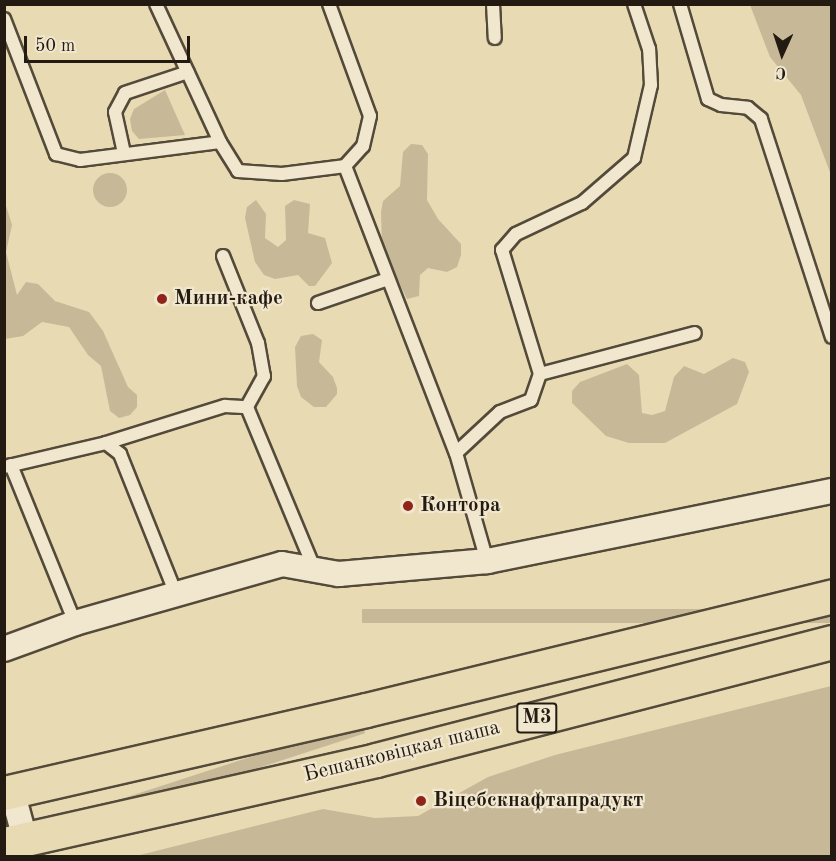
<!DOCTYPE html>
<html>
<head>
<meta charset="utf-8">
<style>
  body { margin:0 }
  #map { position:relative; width:836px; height:861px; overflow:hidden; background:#e8dab3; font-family:"Old Standard TT",serif }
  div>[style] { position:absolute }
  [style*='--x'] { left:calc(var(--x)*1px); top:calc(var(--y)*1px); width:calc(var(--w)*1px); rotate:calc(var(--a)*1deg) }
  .green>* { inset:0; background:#c7b998; transform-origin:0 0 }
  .round { border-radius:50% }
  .roads { filter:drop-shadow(2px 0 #544a3a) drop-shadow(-2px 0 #544a3a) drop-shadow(0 2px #544a3a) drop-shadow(0 -2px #544a3a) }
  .service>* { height:12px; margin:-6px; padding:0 6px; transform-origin:6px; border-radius:6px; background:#f0e7ce }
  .minor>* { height:24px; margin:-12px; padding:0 12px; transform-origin:12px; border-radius:12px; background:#f0e7ce }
  .primary>* { height:33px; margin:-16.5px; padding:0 16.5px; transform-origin:16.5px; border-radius:16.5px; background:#e8dab3 }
  .dots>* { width:16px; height:16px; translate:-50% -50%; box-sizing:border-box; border:3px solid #f0e7ce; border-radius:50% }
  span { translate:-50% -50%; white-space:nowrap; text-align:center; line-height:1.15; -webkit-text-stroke:4.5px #f0e7ce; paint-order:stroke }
  .shield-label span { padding:2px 4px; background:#f0e7ce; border:2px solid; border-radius:4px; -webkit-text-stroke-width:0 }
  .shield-label { font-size:20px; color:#231a12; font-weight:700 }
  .poi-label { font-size:21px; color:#231a12; font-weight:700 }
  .left { translate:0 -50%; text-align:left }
  .street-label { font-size:21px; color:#231a12 }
  .frame { position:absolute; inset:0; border:6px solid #231a12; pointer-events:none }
  .north { position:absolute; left:752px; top:24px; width:60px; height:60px; -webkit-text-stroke:4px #f0e7ce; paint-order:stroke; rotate:183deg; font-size:16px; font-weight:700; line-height:24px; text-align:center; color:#231a12 }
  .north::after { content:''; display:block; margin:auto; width:21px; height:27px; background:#231a12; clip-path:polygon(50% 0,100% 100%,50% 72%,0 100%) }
  .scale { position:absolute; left:24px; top:36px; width:166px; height:27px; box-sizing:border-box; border:3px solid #231a12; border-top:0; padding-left:8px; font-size:18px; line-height:21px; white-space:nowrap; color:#231a12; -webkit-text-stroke:4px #f0e7ce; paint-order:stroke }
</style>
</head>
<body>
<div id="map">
  <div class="green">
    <div style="clip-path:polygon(750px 5px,831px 5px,831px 175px,801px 95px,770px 57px)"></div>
    <div style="clip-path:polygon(165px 90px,185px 135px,139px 139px,132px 131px,130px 119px,134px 109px)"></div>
    <div style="clip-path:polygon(411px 144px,422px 145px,428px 154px,427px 200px,438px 219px,461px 244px,461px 255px,457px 267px,447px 272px,428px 268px,420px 275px,419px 296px,407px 299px,382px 247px,381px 212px,383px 201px,400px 186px,403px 152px)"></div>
    <div class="round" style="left:93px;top:173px;width:34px;height:34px"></div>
    <div style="clip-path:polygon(4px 199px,12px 225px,6px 252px,17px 295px,26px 282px,38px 284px,55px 301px,89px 312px,103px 331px,128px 387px,137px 395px,137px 407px,130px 415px,119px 418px,110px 411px,101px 366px,88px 355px,69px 327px,42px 322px,23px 336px,5px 339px)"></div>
    <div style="clip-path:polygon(256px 200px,266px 214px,265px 238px,278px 247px,286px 240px,285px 206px,294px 200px,310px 204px,308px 233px,325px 238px,332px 263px,315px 286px,309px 286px,298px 275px,275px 279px,264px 275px,255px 262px,245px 218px,247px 207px)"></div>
    <div style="clip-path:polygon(313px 334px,322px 340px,319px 362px,333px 377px,337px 388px,337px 394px,326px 407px,314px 407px,301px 397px,297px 386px,295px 347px,301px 336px)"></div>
    <div style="clip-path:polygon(733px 358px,745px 362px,749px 372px,737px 404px,665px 443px,629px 443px,606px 436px,572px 403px,572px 391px,580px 382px,627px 364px,639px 375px,642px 413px,652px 415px,665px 411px,674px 377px,684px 366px,704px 374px)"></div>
    <div style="left:831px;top:609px;width:14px;height:469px;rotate:90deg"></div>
    <div style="clip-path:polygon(831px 686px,831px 856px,136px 856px,323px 809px,375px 818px,418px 816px,488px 777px,555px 755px)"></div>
    <div style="left:361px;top:721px;width:13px;height:258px;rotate:72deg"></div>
  </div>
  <div class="roads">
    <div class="service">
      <div style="--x:156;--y:4;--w:152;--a:65.1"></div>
      <div style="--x:220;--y:142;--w:34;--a:58"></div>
      <div style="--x:238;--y:171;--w:44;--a:3.9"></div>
      <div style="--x:282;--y:174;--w:64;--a:-7.2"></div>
      <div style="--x:329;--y:4;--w:119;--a:69.9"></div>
      <div style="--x:370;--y:116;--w:31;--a:103"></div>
      <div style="--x:363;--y:146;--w:27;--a:132"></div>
      <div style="--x:345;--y:166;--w:308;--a:68.9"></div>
      <div style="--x:456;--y:453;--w:112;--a:74"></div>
      <div style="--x:493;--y:4;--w:34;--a:87"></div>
      <div style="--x:680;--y:4;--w:99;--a:73.6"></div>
      <div style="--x:708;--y:99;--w:14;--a:25"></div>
      <div style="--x:721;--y:105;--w:27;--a:6"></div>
      <div style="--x:748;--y:108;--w:17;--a:40"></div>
      <div style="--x:761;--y:119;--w:229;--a:72"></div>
      <div style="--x:4;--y:19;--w:145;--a:68.9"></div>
      <div style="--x:56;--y:154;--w:25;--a:14"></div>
      <div style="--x:80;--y:160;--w:141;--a:-7.3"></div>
      <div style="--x:124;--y:153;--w:42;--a:-102.4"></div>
      <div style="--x:115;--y:112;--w:21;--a:-62"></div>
      <div style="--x:125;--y:93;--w:66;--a:-18.4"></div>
      <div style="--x:223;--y:256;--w:94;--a:68.1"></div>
      <div style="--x:258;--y:343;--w:34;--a:80"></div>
      <div style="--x:264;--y:376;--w:35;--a:119"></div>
      <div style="--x:247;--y:407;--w:174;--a:67.4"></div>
      <div style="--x:318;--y:303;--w:74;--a:-18.9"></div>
      <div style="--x:540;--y:374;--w:160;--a:-14.8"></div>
      <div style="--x:106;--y:443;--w:125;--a:-17.3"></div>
      <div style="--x:225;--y:406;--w:22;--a:3"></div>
      <div style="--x:456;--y:453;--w:60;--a:-43"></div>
      <div style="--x:500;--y:412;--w:33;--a:-21"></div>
      <div style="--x:531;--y:400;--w:28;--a:-71"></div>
      <div style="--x:540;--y:374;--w:130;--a:-107"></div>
      <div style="--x:502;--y:250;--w:21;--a:-49"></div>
      <div style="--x:516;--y:234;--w:73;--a:-25.2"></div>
      <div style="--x:582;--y:203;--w:69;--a:-40.9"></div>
      <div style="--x:634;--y:158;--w:75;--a:-76.9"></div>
      <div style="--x:651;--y:85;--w:36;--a:-93"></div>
      <div style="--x:649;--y:49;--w:47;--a:-108.4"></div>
      <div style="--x:11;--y:465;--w:170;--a:67.9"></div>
      <div style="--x:4;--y:467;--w:105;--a:-13.2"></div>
      <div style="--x:106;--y:443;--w:18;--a:38"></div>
      <div style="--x:120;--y:454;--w:151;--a:68.2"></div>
    </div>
    <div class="minor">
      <div style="--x:4;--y:649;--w:76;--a:-20.1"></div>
      <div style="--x:75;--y:623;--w:215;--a:-15.9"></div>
      <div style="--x:282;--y:564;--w:58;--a:10"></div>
      <div style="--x:339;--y:574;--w:149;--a:-5"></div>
      <div style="--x:487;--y:561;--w:352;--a:-11.5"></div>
      <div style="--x:12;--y:791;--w:50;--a:74.8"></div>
    </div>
    <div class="primary">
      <div style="--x:4;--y:793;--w:371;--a:-12.9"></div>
      <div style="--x:366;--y:710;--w:480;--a:-13.7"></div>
      <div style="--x:4;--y:844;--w:381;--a:-12.7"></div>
      <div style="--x:376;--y:760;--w:471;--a:-14.5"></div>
    </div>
  </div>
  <div class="dots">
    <div style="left:162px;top:299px;background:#8f2418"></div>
    <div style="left:408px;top:506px;background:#8f2418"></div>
    <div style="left:421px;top:801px;background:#8f2418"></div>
  </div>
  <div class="shield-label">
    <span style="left:537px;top:718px">М3</span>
  </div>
  <div class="poi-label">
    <span class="left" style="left:174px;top:299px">Мини-кафе</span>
    <span class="left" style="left:420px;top:506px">Контора</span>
    <span class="left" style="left:433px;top:801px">Віцебскнафтапрадукт</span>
  </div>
  <div class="street-label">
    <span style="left:402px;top:752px;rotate:-14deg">Бешанковіцкая шаша</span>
  </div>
  <div class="frame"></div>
  <div class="north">С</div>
  <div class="scale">50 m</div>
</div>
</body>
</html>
